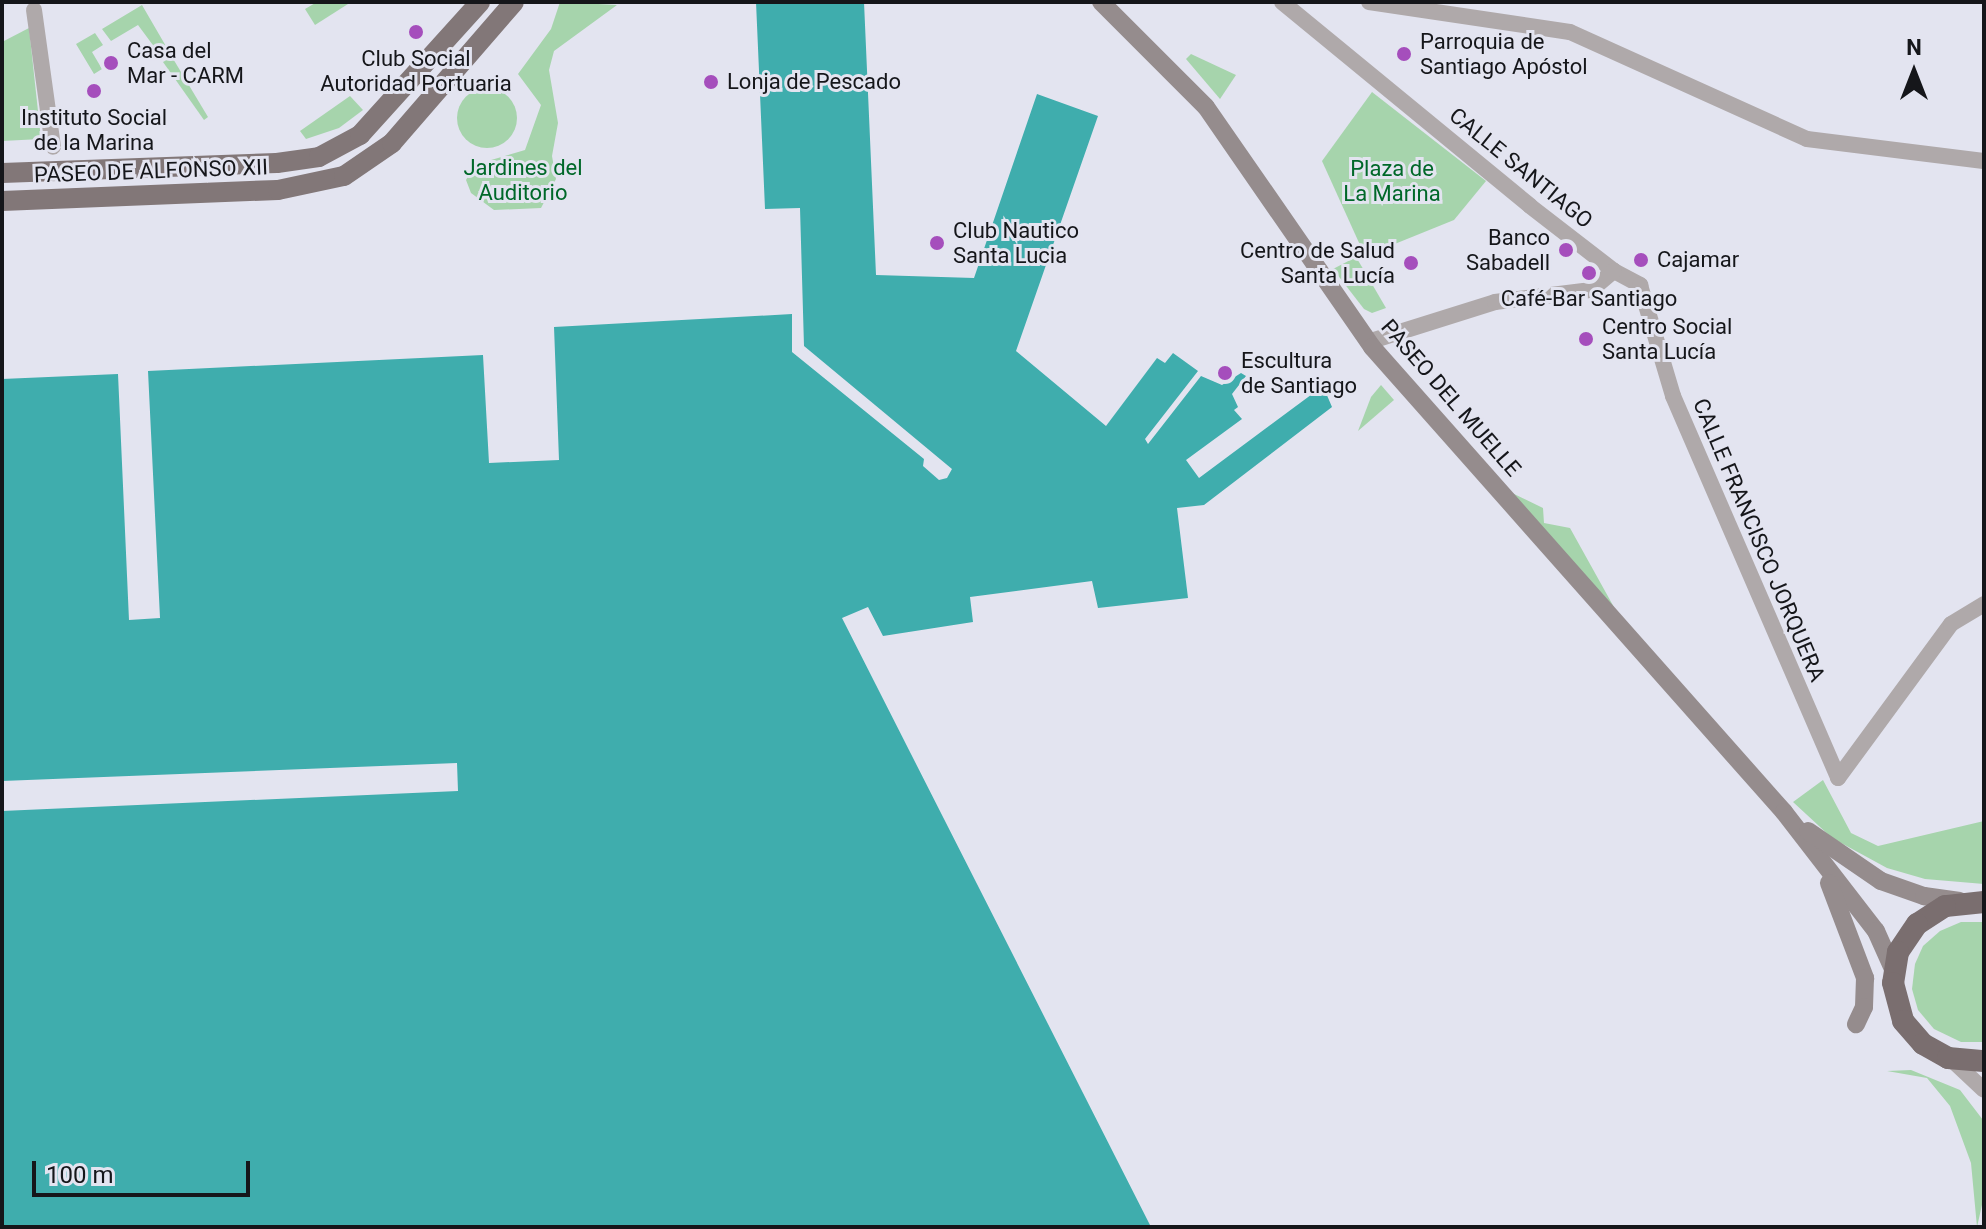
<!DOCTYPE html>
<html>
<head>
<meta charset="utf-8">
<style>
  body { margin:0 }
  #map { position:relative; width:1986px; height:1229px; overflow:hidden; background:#e3e4f0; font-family:Roboto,sans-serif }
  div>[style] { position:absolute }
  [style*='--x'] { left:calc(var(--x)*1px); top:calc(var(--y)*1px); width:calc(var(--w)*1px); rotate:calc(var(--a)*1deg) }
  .green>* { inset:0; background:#a6d4ac }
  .round { border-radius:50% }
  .water>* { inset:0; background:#3fadad }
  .tertiary>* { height:16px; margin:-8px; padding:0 8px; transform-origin:8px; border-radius:8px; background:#afa9aa }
  .secondary>* { height:18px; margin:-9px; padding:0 9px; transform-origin:9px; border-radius:9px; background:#958c8d }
  .primary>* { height:20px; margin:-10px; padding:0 10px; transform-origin:10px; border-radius:10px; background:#827778 }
  .trunk>* { height:22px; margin:-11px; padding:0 11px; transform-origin:11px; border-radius:11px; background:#7a6e6f }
  .dots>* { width:22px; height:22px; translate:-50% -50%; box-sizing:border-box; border:4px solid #e3e4f0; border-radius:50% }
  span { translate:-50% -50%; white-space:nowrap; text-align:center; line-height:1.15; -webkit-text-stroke:6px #e3e4f0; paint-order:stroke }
  .poi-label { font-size:22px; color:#15161a }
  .left { translate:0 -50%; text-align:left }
  .right { translate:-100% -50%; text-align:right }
  .park-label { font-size:22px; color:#006829 }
  .street-label { font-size:22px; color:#15161a }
  .frame { position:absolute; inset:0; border:4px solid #15161a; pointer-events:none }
  .north { position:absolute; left:1874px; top:32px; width:80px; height:80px; -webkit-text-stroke:6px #e3e4f0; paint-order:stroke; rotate:0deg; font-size:22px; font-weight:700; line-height:32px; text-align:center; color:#15161a }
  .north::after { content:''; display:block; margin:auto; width:28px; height:36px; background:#15161a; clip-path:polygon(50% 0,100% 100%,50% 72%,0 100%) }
  .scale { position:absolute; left:32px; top:1161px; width:218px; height:36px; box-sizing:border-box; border:4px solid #15161a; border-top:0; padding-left:10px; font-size:24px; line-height:28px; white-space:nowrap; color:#15161a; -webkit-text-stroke:6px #e3e4f0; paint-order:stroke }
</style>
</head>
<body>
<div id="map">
  <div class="green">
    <div style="clip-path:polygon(317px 2px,346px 2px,348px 4px,315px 25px,305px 9px)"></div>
    <div style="clip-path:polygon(560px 2px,617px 5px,554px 51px,549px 70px,558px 123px,552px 156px,556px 179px,541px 208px,494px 210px,471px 193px,466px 180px,474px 165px,525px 150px,541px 105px,518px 74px,551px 29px)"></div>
    <div style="clip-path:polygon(142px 5px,167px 48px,158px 52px,138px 25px,111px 41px,102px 29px)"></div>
    <div style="clip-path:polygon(29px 28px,41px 139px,2px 141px,2px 42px)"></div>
    <div style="clip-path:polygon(95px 33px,103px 45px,92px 52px,102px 69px,94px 74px,76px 44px)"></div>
    <div style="clip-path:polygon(1191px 54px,1236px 75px,1220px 99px,1186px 59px)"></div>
    <div style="clip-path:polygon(172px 57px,208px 117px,204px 120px,163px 62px)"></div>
    <div class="round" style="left:457px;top:88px;width:60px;height:60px"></div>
    <div style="clip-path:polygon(1372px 92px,1486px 181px,1454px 220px,1365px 256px,1322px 161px)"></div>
    <div style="clip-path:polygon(350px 96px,363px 110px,339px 128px,306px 139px,300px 131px)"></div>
    <div style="clip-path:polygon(1356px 257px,1365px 272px,1386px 308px,1372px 313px,1364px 309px,1333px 269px)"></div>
    <div style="clip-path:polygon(1381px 385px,1394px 400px,1358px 431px,1371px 397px)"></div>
    <div style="clip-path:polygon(1512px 493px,1543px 508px,1544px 523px,1570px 528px,1615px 609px)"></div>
    <div style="clip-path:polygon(1823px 780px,1851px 833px,1878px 846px,1984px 821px,1984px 884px,1925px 879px,1887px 868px,1832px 838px,1793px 802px)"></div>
    <div style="clip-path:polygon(1961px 922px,1984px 922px,1984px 1042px,1961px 1042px,1934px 1029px,1918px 1010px,1912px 989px,1915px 964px,1923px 946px,1940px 931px)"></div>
    <div style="clip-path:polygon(1911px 1070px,1960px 1090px,1983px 1120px,1984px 1196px,1977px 1227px,1971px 1163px,1950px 1106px,1927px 1078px,1887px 1071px)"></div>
  </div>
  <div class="water">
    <div style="clip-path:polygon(756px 2px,864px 2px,876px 275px,974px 278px,1037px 94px,1098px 116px,1016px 351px,1106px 426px,1157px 358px,1165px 363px,1173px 353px,1198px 371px,1145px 439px,1148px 444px,1201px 376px,1222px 385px,1241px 373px,1246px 376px,1232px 394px,1238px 407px,1234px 410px,1242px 419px,1186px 460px,1199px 478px,1323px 386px,1332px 407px,1204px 505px,1177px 508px,1188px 598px,1098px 608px,1092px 581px,970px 597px,973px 622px,883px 636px,868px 607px,842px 618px,1151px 1227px,2px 1227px,2px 811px,458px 791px,457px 763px,2px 781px,2px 379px,118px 374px,129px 620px,160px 618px,148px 371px,483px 355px,489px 463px,559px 460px,554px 327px,792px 314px,792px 352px,924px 459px,923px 466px,939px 480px,947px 478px,952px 469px,804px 346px,800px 208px,765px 209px)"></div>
  </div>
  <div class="tertiary">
    <div style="--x:1282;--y:2;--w:321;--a:39.4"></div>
    <div style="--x:1530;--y:206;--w:106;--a:37.7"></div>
    <div style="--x:1614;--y:271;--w:30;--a:28"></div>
    <div style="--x:1640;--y:285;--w:116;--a:73.4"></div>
    <div style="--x:1673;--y:396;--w:416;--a:66.6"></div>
    <div style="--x:1838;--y:778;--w:191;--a:-53.7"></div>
    <div style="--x:1951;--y:624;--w:39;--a:-31"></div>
    <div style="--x:1369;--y:2;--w:203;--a:8.5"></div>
    <div style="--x:1570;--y:32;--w:260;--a:24.3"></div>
    <div style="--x:1807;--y:139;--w:178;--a:7.1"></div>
    <div style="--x:34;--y:10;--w:138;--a:82.1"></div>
    <div style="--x:1368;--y:342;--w:133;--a:-17.5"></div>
    <div style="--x:1495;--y:302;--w:97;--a:-7.1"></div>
    <div style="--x:1591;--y:290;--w:30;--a:-40"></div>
    <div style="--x:1953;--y:1061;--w:42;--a:43.1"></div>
  </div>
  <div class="secondary">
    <div style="--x:1101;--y:2;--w:148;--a:45"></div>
    <div style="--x:1206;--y:107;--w:292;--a:55.3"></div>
    <div style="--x:1372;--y:347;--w:621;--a:48.46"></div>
    <div style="--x:1784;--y:812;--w:150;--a:52.3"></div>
    <div style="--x:1876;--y:931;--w:42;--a:65.9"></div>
    <div style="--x:1808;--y:831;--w:88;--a:34.4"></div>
    <div style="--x:1881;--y:881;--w:46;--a:19.2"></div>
    <div style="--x:1924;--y:896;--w:36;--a:8"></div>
    <div style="--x:1829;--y:883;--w:102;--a:69.2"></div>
    <div style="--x:1865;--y:978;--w:29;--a:92"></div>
    <div style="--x:1864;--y:1007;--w:19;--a:115"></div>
  </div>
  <div class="primary">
    <div style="--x:2;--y:173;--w:275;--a:-2.1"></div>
    <div style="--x:277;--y:163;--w:42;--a:-8.1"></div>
    <div style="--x:319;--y:157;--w:47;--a:-28.2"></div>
    <div style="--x:360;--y:135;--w:179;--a:-47.9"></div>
    <div style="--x:2;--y:201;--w:276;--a:-2.3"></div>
    <div style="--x:278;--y:190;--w:67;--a:-12"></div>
    <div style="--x:344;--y:176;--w:58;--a:-34.5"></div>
    <div style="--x:392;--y:143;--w:186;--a:-49.1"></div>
  </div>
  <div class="trunk">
    <div style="--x:1984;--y:902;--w:39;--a:174"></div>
    <div style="--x:1945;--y:906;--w:33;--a:147"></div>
    <div style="--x:1917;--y:924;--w:34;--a:124"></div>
    <div style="--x:1898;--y:952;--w:31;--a:99"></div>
    <div style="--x:1893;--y:983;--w:39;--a:75"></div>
    <div style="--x:1903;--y:1021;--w:30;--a:49"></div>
    <div style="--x:1923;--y:1044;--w:29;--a:29"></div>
    <div style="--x:1948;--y:1058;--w:36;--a:5"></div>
  </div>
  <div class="dots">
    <div style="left:416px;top:32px;background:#a54ebc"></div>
    <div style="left:1404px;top:54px;background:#a54ebc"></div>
    <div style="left:111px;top:63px;background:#a54ebc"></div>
    <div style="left:711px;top:82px;background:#a54ebc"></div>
    <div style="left:94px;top:91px;background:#a54ebc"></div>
    <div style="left:937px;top:243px;background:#a54ebc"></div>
    <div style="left:1566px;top:250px;background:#a54ebc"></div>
    <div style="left:1641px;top:260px;background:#a54ebc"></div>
    <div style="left:1411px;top:263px;background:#a54ebc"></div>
    <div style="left:1589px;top:273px;background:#a54ebc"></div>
    <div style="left:1586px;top:339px;background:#a54ebc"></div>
    <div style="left:1225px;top:373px;background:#a54ebc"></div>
  </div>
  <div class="poi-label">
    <span class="left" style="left:1420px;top:54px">Parroquia de<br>Santiago Apóstol</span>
    <span class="left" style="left:127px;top:63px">Casa del<br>Mar - CARM</span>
    <span style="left:416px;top:71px">Club Social<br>Autoridad Portuaria</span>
    <span class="left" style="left:727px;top:82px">Lonja de Pescado</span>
    <span style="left:94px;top:130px">Instituto Social<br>de la Marina</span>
    <span class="left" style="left:953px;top:243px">Club Nautico<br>Santa Lucia</span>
    <span class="right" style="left:1550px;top:250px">Banco<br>Sabadell</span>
    <span class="right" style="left:1395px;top:263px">Centro de Salud<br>Santa Lucía</span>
    <span class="left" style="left:1657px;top:260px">Cajamar</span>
    <span style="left:1589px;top:299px">Café-Bar Santiago</span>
    <span class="left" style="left:1602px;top:339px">Centro Social<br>Santa Lucía</span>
    <span class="left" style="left:1241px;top:373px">Escultura<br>de Santiago</span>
  </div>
  <div class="park-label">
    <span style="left:523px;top:180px">Jardines del<br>Auditorio</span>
    <span style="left:1392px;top:181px">Plaza de<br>La Marina</span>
  </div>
  <div class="street-label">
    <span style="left:1521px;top:168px;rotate:39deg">CALLE SANTIAGO</span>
    <span style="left:151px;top:171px;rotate:-2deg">PASEO DE ALFONSO XII</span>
    <span style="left:1451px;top:398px;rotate:49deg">PASEO DEL MUELLE</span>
    <span style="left:1759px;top:540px;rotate:67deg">CALLE FRANCISCO JORQUERA</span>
  </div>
  <div class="frame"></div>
  <div class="north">N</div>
  <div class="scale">100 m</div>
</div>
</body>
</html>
